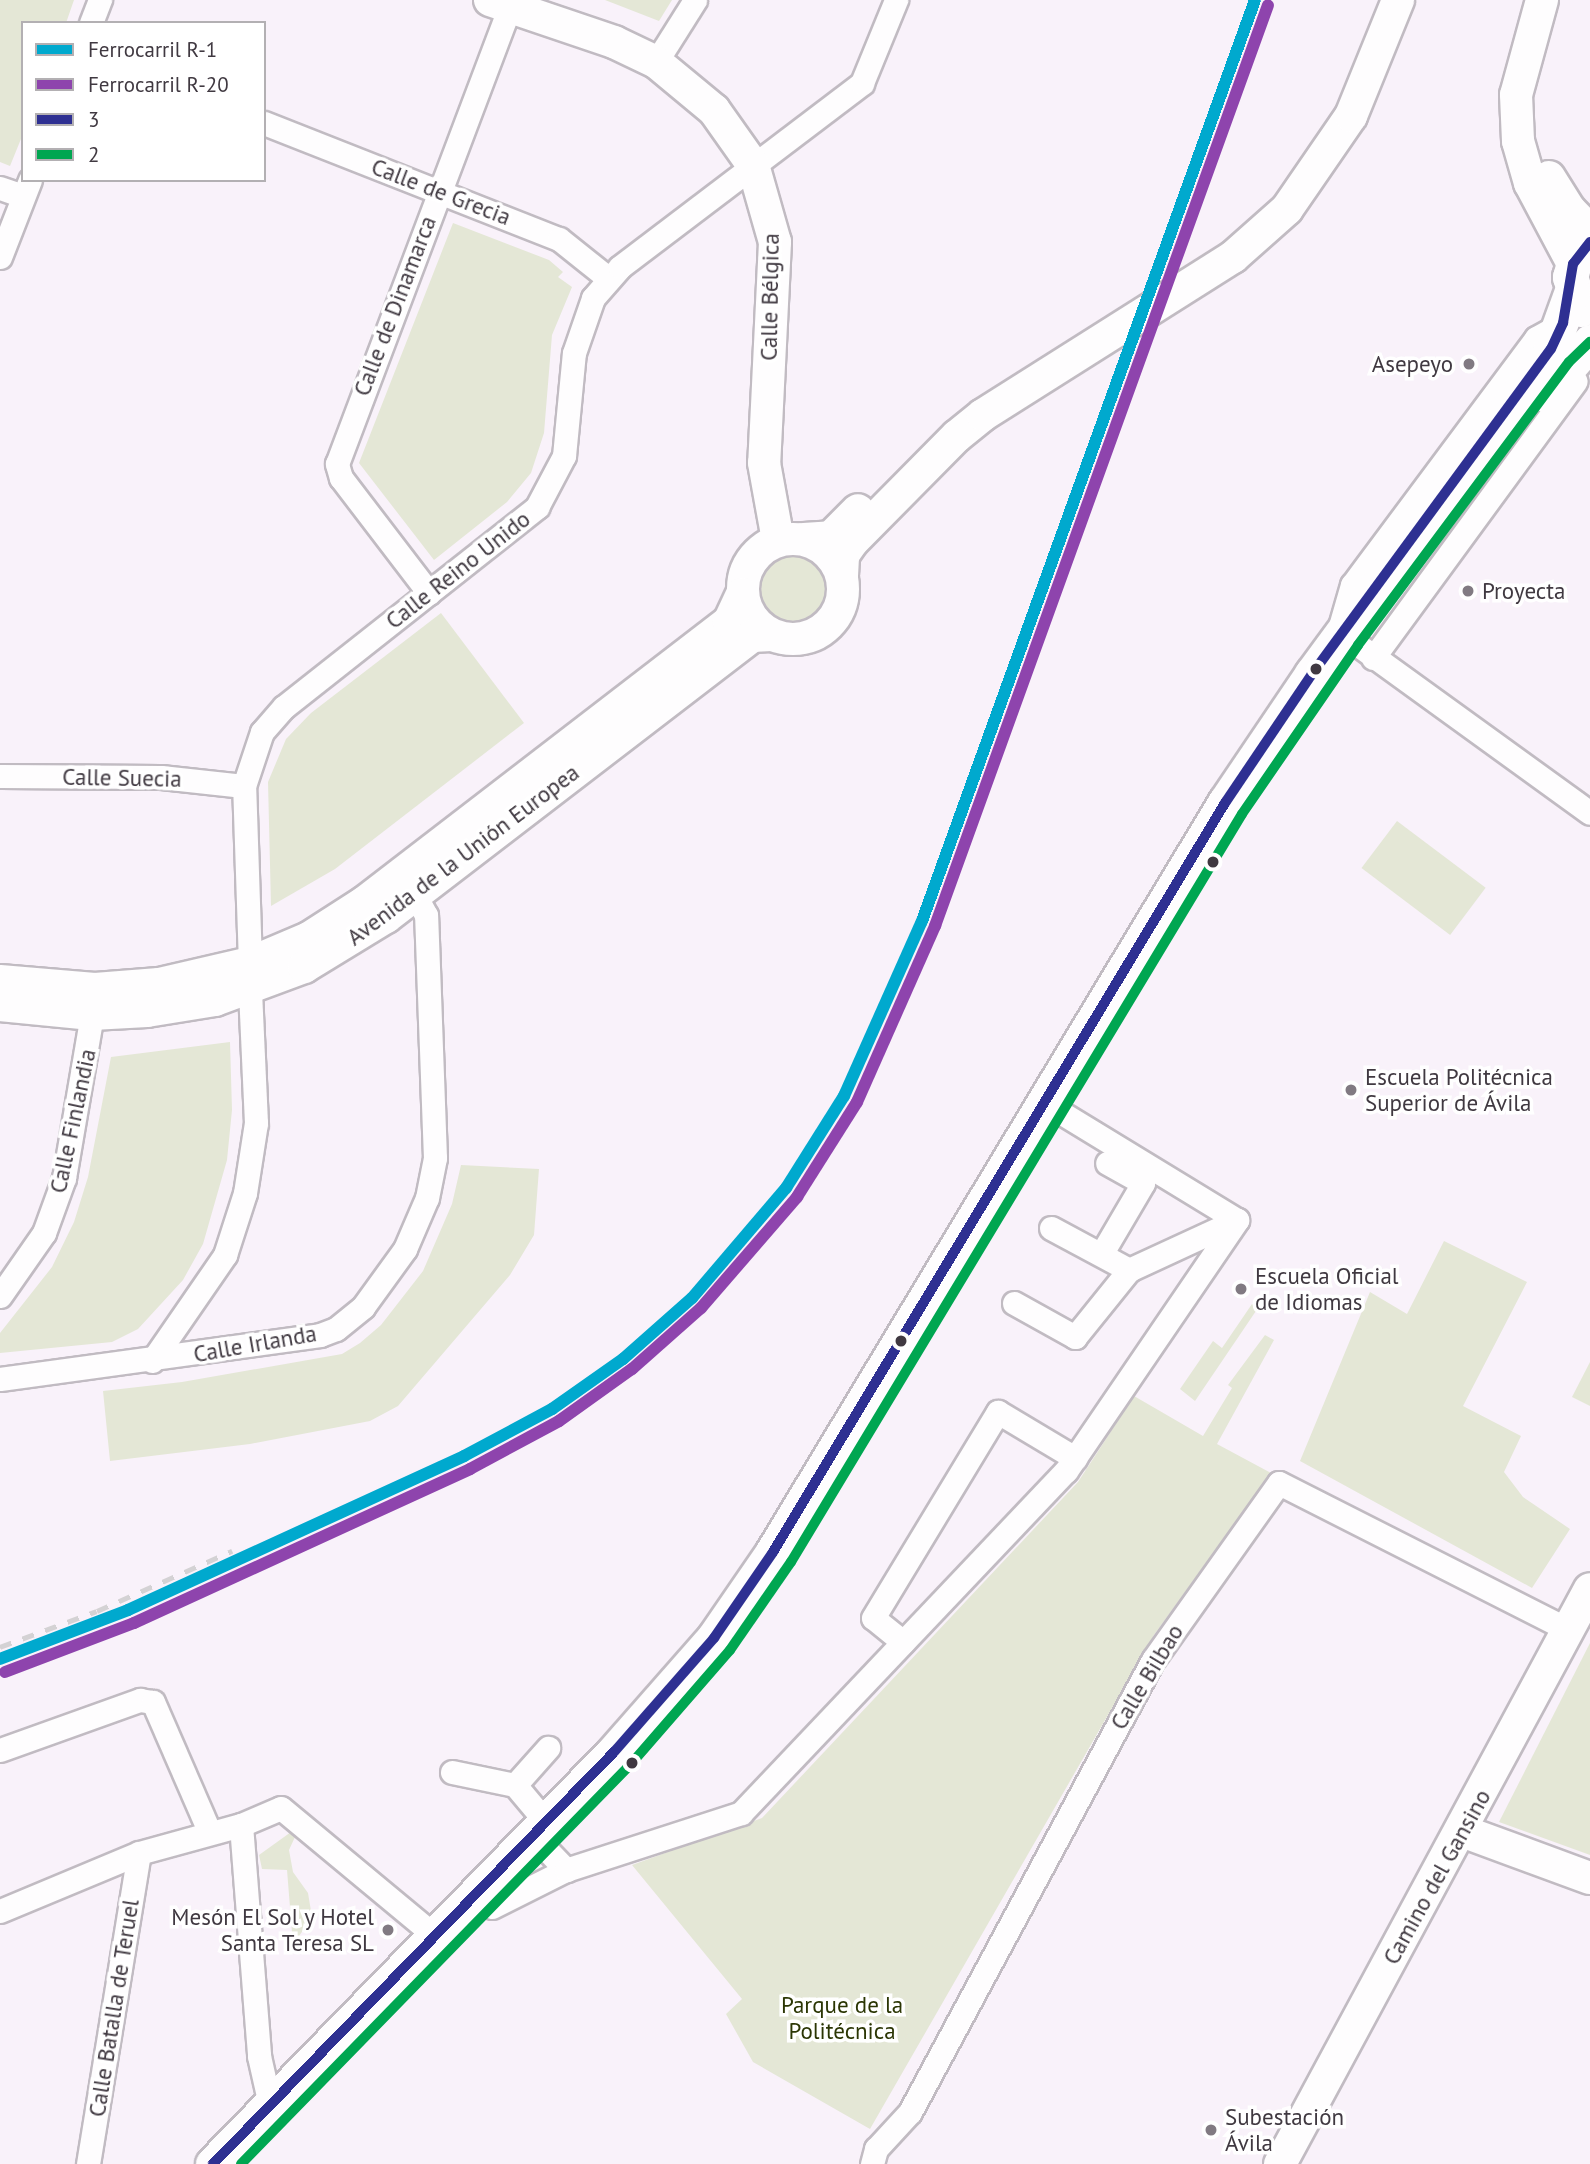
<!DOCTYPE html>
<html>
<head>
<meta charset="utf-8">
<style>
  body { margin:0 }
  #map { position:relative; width:1590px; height:2164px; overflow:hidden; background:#f9f2fa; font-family:"PT Sans",sans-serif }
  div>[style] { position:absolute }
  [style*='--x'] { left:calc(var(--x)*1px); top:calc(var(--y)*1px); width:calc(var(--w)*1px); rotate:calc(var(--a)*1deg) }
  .green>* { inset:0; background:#e4e7d6; transform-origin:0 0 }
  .round { border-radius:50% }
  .roads { filter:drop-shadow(2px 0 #c1bbc2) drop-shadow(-2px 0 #c1bbc2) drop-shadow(0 2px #c1bbc2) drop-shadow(0 -2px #c1bbc2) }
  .street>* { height:23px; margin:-11.5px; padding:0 11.5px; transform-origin:11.5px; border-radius:11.5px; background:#fefdfe }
  .secondary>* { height:32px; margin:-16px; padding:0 16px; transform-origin:16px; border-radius:16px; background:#fefdfe }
  .secondary>.ring { margin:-16px; padding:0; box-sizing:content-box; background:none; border:32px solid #fefdfe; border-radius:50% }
  .primary>* { height:35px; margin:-17.5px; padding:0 17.5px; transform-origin:17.5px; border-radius:17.5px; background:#fefdfe }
  .rail>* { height:5px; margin-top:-2.5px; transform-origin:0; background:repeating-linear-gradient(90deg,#d4d2d4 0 12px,transparent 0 24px) }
  .bus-1>* { height:10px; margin:-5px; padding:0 5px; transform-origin:5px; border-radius:5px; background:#2e3092 }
  .bus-2>* { height:10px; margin:-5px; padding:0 5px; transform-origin:5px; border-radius:5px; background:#00a651 }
  .rail-1>* { height:12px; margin:-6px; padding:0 6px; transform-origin:6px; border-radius:6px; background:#00a9ce }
  .rail-2>* { height:12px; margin:-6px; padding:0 6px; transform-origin:6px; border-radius:6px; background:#8e44ad }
  .dots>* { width:19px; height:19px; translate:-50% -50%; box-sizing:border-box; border:4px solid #fff; border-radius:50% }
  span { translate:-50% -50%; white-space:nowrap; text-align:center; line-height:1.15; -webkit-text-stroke:7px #fff; paint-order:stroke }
  .street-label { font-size:23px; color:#403941 }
  .poi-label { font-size:23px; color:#403941 }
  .right { translate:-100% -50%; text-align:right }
  .left { translate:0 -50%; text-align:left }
  .park-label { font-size:23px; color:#2b3604 }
  .legend { position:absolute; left:21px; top:21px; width:245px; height:161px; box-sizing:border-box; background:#fff; border:2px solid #b3b0b3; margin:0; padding:9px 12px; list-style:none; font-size:21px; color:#403941 }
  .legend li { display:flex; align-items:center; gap:14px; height:35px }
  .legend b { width:35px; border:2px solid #b3b0b3 }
</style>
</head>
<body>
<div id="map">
  <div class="green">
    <div style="clip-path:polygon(0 0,74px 0,66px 23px,23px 23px,23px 134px,10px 166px,0 162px)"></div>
    <div style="clip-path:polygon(605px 0,672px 0,659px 21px)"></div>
    <div style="clip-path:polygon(453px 223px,549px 260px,563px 272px,558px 277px,572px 287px,552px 335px,544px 433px,531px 473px,507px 502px,434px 560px,359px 463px)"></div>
    <div class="round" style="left:758px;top:554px;width:70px;height:70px"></div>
    <div style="clip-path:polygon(441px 613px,524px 723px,335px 869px,271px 906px,268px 782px,286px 739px,311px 713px)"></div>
    <div style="left:1397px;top:821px;width:111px;height:59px;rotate:37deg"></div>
    <div style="clip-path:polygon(230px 1042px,232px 1110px,227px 1160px,203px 1244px,183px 1280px,138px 1329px,112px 1342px,0 1353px,0 1333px,52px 1267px,74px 1222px,88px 1177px,111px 1057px)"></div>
    <div style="clip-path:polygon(461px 1165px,539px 1169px,534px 1235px,510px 1275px,398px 1406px,370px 1421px,250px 1444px,110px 1461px,103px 1391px,182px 1382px,342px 1354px,360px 1343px,381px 1325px,423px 1271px,452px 1204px)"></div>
    <div style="clip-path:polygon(1444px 1241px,1527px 1282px,1463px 1406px,1521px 1436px,1504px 1472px,1523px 1497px,1570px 1529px,1532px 1588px,1300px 1461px,1370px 1292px,1407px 1314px)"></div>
    <div style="clip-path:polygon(1252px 1304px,1258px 1308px,1195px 1401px,1180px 1389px,1213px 1341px,1222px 1348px)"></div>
    <div style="clip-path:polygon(1265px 1335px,1274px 1340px,1217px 1444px,1271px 1473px,1154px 1635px,870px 2129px,753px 2062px,726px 2014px,742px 1999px,632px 1865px,762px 1818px,1078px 1482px,1134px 1396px,1203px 1436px,1232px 1388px,1228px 1385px)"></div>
    <div style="clip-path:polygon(1590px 1362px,1590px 1406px,1572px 1397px)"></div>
    <div style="clip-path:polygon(1590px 1643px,1590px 1855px,1499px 1822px)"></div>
    <div style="clip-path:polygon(291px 1832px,295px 1837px,289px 1850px,293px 1872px,308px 1893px,312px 1917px,293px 1945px,287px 1870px,262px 1869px,259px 1855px)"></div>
  </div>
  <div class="roads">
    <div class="street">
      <div style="--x:91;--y:23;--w:25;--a:-69"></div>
      <div style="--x:656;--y:62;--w:73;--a:-57.8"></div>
      <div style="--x:264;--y:123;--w:317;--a:21.5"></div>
      <div style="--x:559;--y:239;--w:63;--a:38.5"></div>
      <div style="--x:0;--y:188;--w:24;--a:19"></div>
      <div style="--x:0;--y:257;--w:83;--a:-68.7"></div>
      <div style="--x:429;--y:593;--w:145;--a:-127.4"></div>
      <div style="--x:341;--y:478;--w:15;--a:-106"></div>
      <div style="--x:337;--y:464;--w:496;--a:-69.3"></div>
      <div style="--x:1341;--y:623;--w:40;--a:-74"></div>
      <div style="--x:1352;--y:585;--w:308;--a:-53.3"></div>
      <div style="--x:1536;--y:338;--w:31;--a:-29"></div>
      <div style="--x:1358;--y:645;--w:286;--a:35.9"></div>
      <div style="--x:1373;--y:658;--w:343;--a:-53.8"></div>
      <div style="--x:0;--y:776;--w:161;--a:0.4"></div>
      <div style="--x:161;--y:777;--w:83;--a:6.2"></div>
      <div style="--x:250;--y:963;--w:177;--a:-91.9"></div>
      <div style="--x:244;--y:786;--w:57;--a:-71.6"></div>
      <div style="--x:262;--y:732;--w:33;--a:-49"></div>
      <div style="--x:284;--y:707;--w:323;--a:-38.3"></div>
      <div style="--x:537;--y:507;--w:58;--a:-62.1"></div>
      <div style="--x:564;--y:456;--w:103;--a:-84.5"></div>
      <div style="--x:574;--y:353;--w:58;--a:-70.9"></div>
      <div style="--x:593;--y:298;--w:41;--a:-48.9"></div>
      <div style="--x:620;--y:267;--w:304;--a:-37.2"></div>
      <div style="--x:862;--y:83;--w:90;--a:-67.7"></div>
      <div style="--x:1051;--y:1228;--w:89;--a:28.3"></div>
      <div style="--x:1129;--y:1270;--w:119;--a:-24.8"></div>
      <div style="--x:1102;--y:1253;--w:81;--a:-59.6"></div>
      <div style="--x:1143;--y:1183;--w:41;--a:-150.9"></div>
      <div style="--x:0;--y:1296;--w:77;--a:-55.1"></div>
      <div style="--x:44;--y:1233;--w:59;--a:-70"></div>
      <div style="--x:64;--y:1178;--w:166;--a:-80.3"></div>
      <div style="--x:1014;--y:1303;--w:70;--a:29.1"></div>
      <div style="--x:1075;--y:1337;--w:86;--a:-51.1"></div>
      <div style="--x:152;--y:1361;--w:129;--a:-55.4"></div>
      <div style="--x:225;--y:1255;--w:65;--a:-72.1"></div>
      <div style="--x:245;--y:1193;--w:71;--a:-81.1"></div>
      <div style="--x:256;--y:1123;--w:133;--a:-92.6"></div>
      <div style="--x:0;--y:1379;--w:323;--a:-7.8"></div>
      <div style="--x:320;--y:1335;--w:17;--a:-21"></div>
      <div style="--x:336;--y:1329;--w:35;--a:-39"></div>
      <div style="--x:363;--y:1307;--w:72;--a:-54.1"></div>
      <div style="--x:405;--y:1249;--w:56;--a:-66.7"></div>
      <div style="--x:427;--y:1198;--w:41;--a:-78.7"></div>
      <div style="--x:435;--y:1158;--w:243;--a:-92.1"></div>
      <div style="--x:426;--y:915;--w:23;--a:-119"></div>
      <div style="--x:903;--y:1642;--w:38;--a:-141"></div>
      <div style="--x:873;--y:1618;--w:241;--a:-58.8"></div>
      <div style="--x:998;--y:1412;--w:90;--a:30.9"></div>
      <div style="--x:0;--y:1750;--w:149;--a:-19.7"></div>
      <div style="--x:140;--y:1700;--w:13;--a:9"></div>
      <div style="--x:153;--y:1702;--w:141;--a:66.5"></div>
      <div style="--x:452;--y:1772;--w:64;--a:11.7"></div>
      <div style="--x:515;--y:1785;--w:48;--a:50"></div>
      <div style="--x:515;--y:1785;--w:50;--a:-48.3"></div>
      <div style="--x:241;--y:1825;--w:232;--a:85.5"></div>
      <div style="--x:259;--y:2056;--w:50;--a:77.3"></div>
      <div style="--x:528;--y:1840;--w:21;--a:28"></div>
      <div style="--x:547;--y:1850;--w:28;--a:46"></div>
      <div style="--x:492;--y:1907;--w:83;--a:-26.6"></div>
      <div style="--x:566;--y:1870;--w:184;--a:-18"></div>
      <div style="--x:741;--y:1813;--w:472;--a:-46.5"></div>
      <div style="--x:1066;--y:1471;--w:304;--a:-55.7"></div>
      <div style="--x:1237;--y:1220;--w:205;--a:-148.6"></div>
      <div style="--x:0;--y:1911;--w:151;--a:-22.6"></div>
      <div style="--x:139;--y:1853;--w:106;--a:-15.4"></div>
      <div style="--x:241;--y:1825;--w:43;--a:-23"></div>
      <div style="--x:281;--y:1808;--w:200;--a:39.7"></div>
      <div style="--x:88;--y:2164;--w:315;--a:-80.7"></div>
      <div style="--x:872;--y:2164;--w:16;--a:-75"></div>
      <div style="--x:876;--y:2149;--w:50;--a:-47.4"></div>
      <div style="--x:910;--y:2112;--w:513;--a:-61.74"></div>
      <div style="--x:1153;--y:1660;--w:217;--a:-54.6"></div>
      <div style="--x:1279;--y:1483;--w:325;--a:26.9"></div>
    </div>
    <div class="secondary">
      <div style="--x:490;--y:0;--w:131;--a:18.7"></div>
      <div style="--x:614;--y:42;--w:47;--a:25.5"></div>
      <div style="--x:656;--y:62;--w:75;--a:39.6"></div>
      <div style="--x:714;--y:110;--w:67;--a:54.7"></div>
      <div style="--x:753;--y:165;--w:80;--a:74.1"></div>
      <div style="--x:775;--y:242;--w:221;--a:92.8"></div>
      <div style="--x:764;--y:463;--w:78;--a:79.7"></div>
      <div style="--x:1542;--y:0;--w:98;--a:105.3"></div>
      <div style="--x:1516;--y:95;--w:46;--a:87.5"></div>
      <div style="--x:1518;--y:141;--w:44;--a:74.1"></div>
      <div style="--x:1530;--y:183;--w:92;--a:62"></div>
      <div style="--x:1549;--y:177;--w:39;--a:58"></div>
      <div style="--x:1570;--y:210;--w:29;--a:46"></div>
      <div class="ring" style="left:743px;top:539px;width:68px;height:68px"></div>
      <div style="--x:804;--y:539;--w:27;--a:-4"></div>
      <div style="--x:831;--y:537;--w:38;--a:-45"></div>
      <div style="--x:842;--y:576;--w:21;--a:-87"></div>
      <div style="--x:843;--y:555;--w:16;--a:-55"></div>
      <div style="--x:852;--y:542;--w:149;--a:-45.3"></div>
      <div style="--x:957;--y:436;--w:33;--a:-39"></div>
      <div style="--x:983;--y:415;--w:296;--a:-32.3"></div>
      <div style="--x:1233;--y:257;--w:72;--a:-41.6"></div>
      <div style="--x:1287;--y:209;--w:113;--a:-55.5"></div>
      <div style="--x:1351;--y:116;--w:125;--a:-67.9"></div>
      <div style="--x:0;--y:981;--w:95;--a:4.8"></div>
      <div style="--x:95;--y:989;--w:64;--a:-4.5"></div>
      <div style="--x:159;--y:984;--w:93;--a:-13"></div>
      <div style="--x:250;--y:963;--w:64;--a:-23"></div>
      <div style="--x:309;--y:938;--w:67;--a:-32.7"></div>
      <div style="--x:365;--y:902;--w:459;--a:-37.6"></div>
      <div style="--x:729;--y:622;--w:31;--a:-65"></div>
      <div style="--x:0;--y:1005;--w:92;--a:5.6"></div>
      <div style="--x:92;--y:1014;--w:55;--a:-3.1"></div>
      <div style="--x:147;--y:1011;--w:69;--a:-9.2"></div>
      <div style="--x:215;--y:1000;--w:95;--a:-20.3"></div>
      <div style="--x:304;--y:967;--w:96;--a:-31.4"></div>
      <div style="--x:386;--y:917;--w:461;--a:-37.5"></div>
      <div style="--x:752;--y:636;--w:19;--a:-3"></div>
      <div style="--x:1462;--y:1831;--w:136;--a:20.2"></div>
      <div style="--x:1280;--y:2164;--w:653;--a:-61.67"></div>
    </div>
    <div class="primary">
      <div style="--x:1581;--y:309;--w:34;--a:-109"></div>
      <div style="--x:1570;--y:277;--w:22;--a:-74"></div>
      <div style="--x:1576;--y:256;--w:20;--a:-45"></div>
      <div style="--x:1545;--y:394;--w:69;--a:-49.1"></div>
      <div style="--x:213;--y:2164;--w:575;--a:-45.78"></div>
      <div style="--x:614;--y:1752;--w:152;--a:-48.7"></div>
      <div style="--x:714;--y:1638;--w:104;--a:-55.5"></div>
      <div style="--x:773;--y:1552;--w:875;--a:-58.89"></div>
      <div style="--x:1225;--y:803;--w:156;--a:-56"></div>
      <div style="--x:1312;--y:674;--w:403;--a:-53.7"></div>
      <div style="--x:1551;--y:349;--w:62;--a:-70.1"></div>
    </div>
  </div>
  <div class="rail">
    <div style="--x:0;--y:1647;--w:103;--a:-20.4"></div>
    <div style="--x:97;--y:1611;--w:148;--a:-24"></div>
  </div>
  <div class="bus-1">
    <div style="--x:213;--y:2164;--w:575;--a:-45.78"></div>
    <div style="--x:614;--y:1752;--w:152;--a:-48.7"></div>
    <div style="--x:714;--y:1638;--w:104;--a:-55.5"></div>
    <div style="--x:773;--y:1552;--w:875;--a:-58.89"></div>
    <div style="--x:1225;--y:803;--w:156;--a:-56"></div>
    <div style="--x:1312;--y:674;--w:403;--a:-53.7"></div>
    <div style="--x:1551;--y:349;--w:29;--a:-65"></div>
    <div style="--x:1563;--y:323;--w:60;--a:-80.4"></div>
    <div style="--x:1573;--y:264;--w:28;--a:-52"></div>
  </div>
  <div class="bus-2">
    <div style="--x:241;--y:2164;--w:559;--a:-45.73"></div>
    <div style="--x:631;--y:1764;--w:151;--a:-49"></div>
    <div style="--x:730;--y:1650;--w:107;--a:-55.3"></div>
    <div style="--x:791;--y:1562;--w:873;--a:-58.91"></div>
    <div style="--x:1242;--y:814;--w:205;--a:-55.5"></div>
    <div style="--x:1358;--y:645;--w:353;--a:-53.3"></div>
    <div style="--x:1569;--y:362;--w:29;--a:-44"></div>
  </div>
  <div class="rail-1">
    <div style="--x:0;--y:1659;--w:137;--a:-20.9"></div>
    <div style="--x:128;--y:1610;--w:370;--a:-24.6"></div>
    <div style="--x:464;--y:1456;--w:100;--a:-28.1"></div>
    <div style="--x:552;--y:1409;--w:87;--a:-35.2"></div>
    <div style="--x:623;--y:1359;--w:92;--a:-41.5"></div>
    <div style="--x:692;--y:1298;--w:145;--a:-49.5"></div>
    <div style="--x:786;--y:1188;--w:109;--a:-57.8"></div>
    <div style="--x:844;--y:1096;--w:192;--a:-66"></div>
    <div style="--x:922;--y:921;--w:979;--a:-70.12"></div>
  </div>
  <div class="rail-2">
    <div style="--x:5;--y:1672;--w:138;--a:-20.8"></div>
    <div style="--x:134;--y:1623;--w:370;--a:-24.6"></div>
    <div style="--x:470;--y:1469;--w:101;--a:-28.3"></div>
    <div style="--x:559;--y:1421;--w:90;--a:-35.5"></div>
    <div style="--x:632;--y:1369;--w:92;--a:-41.5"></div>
    <div style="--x:701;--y:1308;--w:147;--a:-49.1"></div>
    <div style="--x:797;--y:1197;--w:112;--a:-57.7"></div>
    <div style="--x:857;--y:1102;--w:193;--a:-66.1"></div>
    <div style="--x:935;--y:926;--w:979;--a:-70.12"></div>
  </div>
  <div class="dots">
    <div style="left:1469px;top:364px;background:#817a82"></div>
    <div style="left:1468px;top:591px;background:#817a82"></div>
    <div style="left:1316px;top:669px;background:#403941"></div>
    <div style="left:1213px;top:862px;background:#403941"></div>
    <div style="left:1351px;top:1090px;background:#817a82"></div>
    <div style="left:1241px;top:1289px;background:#817a82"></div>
    <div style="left:901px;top:1341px;background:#403941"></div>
    <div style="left:632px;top:1763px;background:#403941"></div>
    <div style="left:388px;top:1930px;background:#817a82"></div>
    <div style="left:1211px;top:2130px;background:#817a82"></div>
  </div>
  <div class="street-label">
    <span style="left:441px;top:192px;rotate:21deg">Calle de Grecia</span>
    <span style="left:770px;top:297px;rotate:-89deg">Calle Bélgica</span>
    <span style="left:395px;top:306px;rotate:-69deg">Calle de Dinamarca</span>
    <span style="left:458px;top:570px;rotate:-38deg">Calle Reino Unido</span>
    <span style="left:122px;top:778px;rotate:1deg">Calle Suecia</span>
    <span style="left:463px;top:855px;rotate:-37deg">Avenida de la Unión Europea</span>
    <span style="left:73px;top:1121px;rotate:-78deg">Calle Finlandia</span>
    <span style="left:255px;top:1344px;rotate:-10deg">Calle Irlanda</span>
    <span style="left:1147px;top:1677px;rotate:-59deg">Calle Bilbao</span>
    <span style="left:1437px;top:1877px;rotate:-61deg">Camino del Gansino</span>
    <span style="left:114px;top:2008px;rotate:-81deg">Calle Batalla de Teruel</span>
  </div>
  <div class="poi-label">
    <span class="right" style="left:1453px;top:364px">Asepeyo</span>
    <span class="left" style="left:1482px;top:591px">Proyecta</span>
    <span class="left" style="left:1365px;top:1090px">Escuela Politécnica<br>Superior de Ávila</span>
    <span class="left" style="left:1255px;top:1289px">Escuela Oficial<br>de Idiomas</span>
    <span class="right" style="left:374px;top:1930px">Mesón El Sol y Hotel<br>Santa Teresa SL</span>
    <span class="left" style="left:1225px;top:2130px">Subestación<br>Ávila</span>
  </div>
  <div class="park-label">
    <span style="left:842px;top:2018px">Parque de la<br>Politécnica</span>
  </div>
  <ul class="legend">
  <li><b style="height:9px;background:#00a9ce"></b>Ferrocarril R-1</li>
  <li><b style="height:9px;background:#8e44ad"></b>Ferrocarril R-20</li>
  <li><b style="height:9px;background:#2e3092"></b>3</li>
  <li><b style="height:9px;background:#00a651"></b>2</li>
  </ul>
</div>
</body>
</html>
